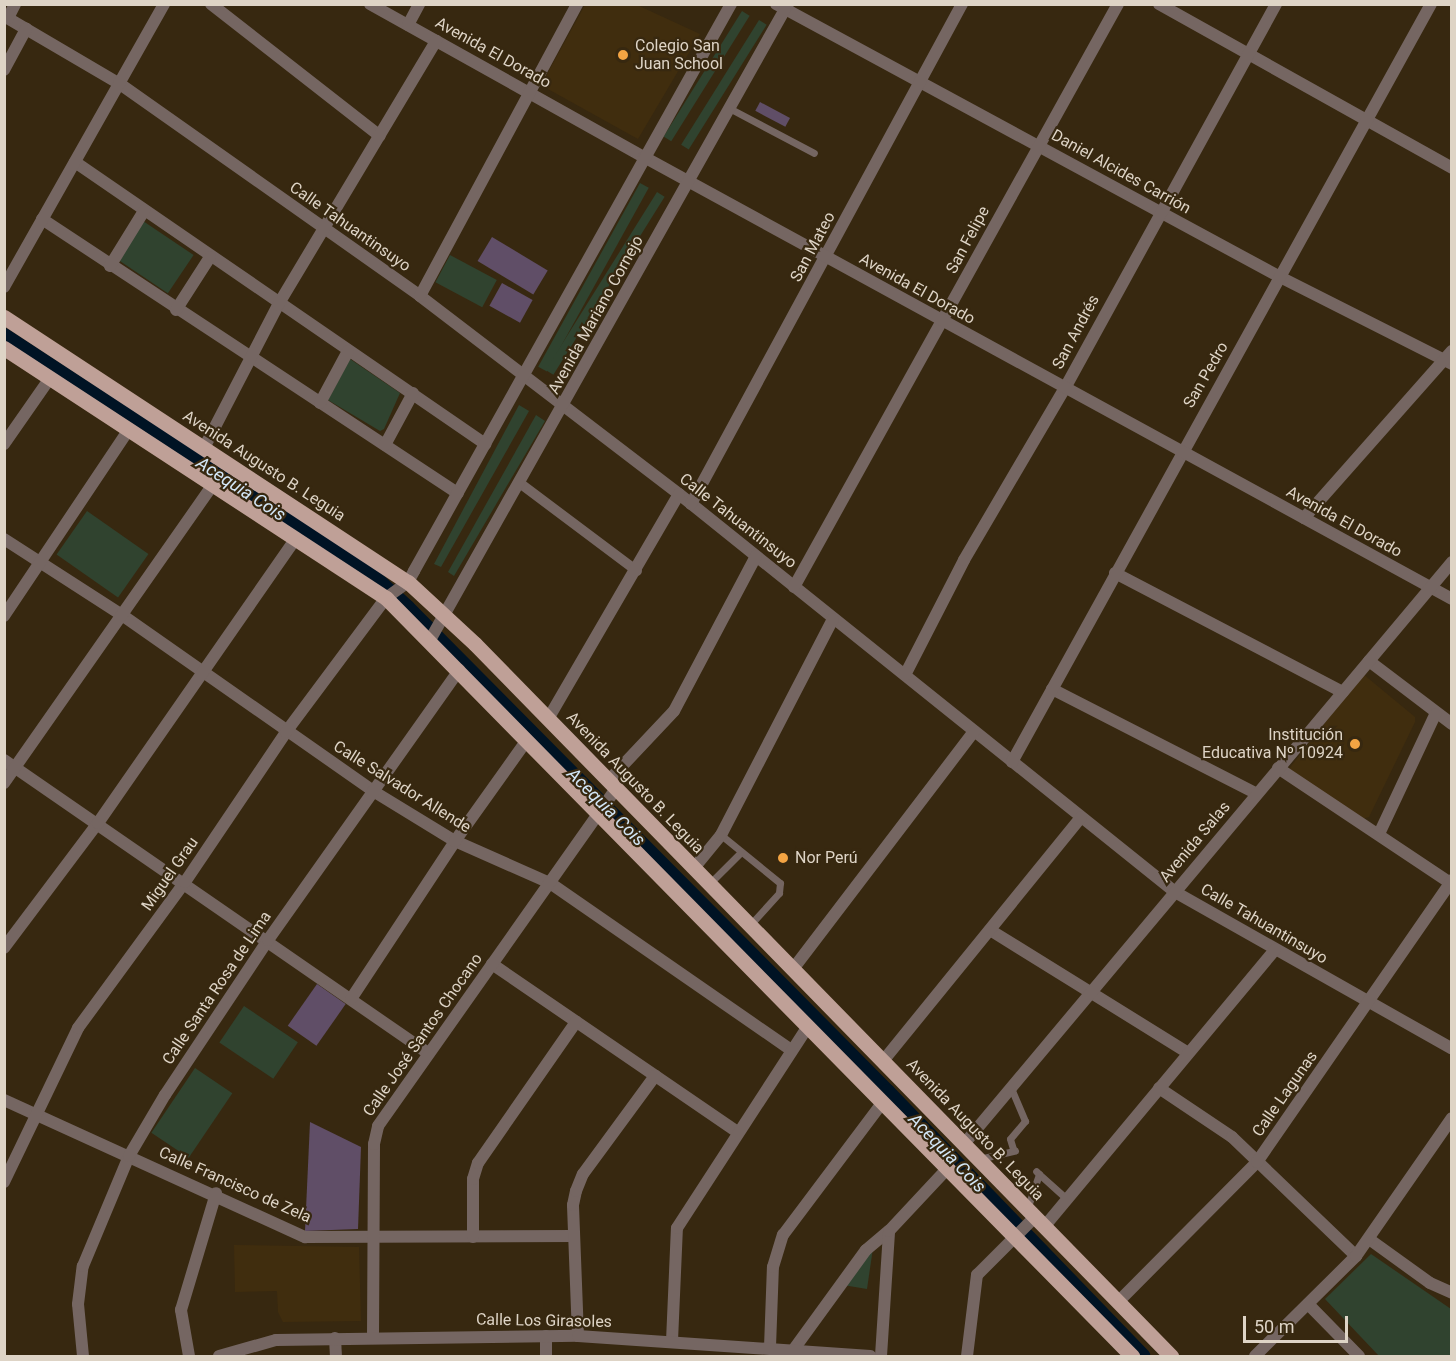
<!DOCTYPE html>
<html>
<head>
<meta charset="utf-8">
<style>
  body { margin:0 }
  #map { position:relative; width:1456px; height:1361px; overflow:hidden; background:#372810; font-family:Roboto,sans-serif }
  div>[style] { position:absolute }
  [style*='--x'] { left:calc(var(--x)*1px); top:calc(var(--y)*1px); width:calc(var(--w)*1px); rotate:calc(var(--a)*1deg) }
  .built>* { inset:0; background:#402d0e }
  .green>* { inset:0; background:#30432f; transform-origin:0 0 }
  .canal>* { height:15px; margin:-7.5px; padding:0 7.5px; transform-origin:7.5px; border-radius:7.5px; background:#001324 }
  .building>* { inset:0; background:#604e67; transform-origin:0 0 }
  .service>* { height:7px; margin:-3.5px; padding:0 3.5px; transform-origin:3.5px; border-radius:3.5px; background:#756662 }
  .pedestrian>* { height:10px; margin:-5px; padding:0 5px; transform-origin:5px; border-radius:5px; background:#756662 }
  .minor>* { height:12px; margin:-6px; padding:0 6px; transform-origin:6px; border-radius:6px; background:#756662 }
  .tertiary>* { height:12px; margin:-6px; padding:0 6px; transform-origin:6px; border-radius:6px; background:#756662 }
  .primary>* { height:15px; margin:-7.5px; padding:0 7.5px; transform-origin:7.5px; border-radius:7.5px; background:#bfa097 }
  .dots>* { width:16px; height:16px; translate:-50% -50%; box-sizing:border-box; border:3px solid #372810; border-radius:50% }
  span { translate:-50% -50%; white-space:nowrap; text-align:center; line-height:1.15; -webkit-text-stroke:4.5px #372810; paint-order:stroke }
  .poi-label { font-size:16px; color:#ded4c6 }
  .left { translate:0 -50%; text-align:left }
  .right { translate:-100% -50%; text-align:right }
  .street-label { font-size:16px; color:#ded4c6 }
  .water-label { font-size:18px; color:#d3e7f7; font-style:italic }
  .frame { position:absolute; inset:0; border:6px solid #ded4c6; pointer-events:none }
  .scale { position:absolute; left:1243px; top:1316px; width:105px; height:27px; box-sizing:border-box; border:3px solid #ded4c6; border-top:0; padding-left:8px; font-size:18px; line-height:21px; white-space:nowrap; color:#ded4c6; -webkit-text-stroke:4px #372810; paint-order:stroke }
</style>
</head>
<body>
<div id="map">
  <div class="built">
    <div style="clip-path:polygon(585px 5px,637px 5px,700px 34px,638px 139px,548px 89px,546px 76px)"></div>
    <div style="clip-path:polygon(1363px 674px,1415px 717px,1415px 722px,1369px 817px,1362px 819px,1288px 770px)"></div>
    <div style="clip-path:polygon(234px 1245px,359px 1247px,361px 1321px,283px 1322px,278px 1312px,277px 1291px,235px 1292px)"></div>
  </div>
  <div class="green">
    <div style="left:742px;top:11px;width:9px;height:148px;rotate:32deg"></div>
    <div style="left:759px;top:20px;width:9px;height:147px;rotate:32deg"></div>
    <div style="left:640px;top:183px;width:10px;height:210px;rotate:29deg"></div>
    <div style="left:657px;top:192px;width:9px;height:210px;rotate:32deg"></div>
    <div style="left:143px;top:221px;width:61px;height:46px;rotate:34deg"></div>
    <div style="left:450px;top:255px;width:53px;height:31px;rotate:28deg"></div>
    <div style="clip-path:polygon(350px 359px,400px 393px,384px 429px,380px 431px,328px 400px)"></div>
    <div style="clip-path:polygon(519px 405px,529px 411px,441px 567px,434px 564px)"></div>
    <div style="clip-path:polygon(536px 415px,545px 421px,454px 576px,448px 572px)"></div>
    <div style="left:87px;top:511px;width:75px;height:53px;rotate:35deg"></div>
    <div style="left:244px;top:1006px;width:65px;height:44px;rotate:34deg"></div>
    <div style="left:195px;top:1068px;width:45px;height:78px;rotate:34deg"></div>
    <div style="clip-path:polygon(873px 1248px,867px 1289px,843px 1285px)"></div>
    <div style="clip-path:polygon(1371px 1254px,1451px 1309px,1451px 1356px,1379px 1356px,1325px 1299px)"></div>
  </div>
  <div class="canal">
    <div style="--x:4;--y:335;--w:438;--a:33.1"></div>
    <div style="--x:371;--y:574;--w:49;--a:42.5"></div>
    <div style="--x:407;--y:607;--w:682;--a:45.24"></div>
    <div style="--x:887;--y:1091;--w:368;--a:46"></div>
  </div>
  <div class="building">
    <div style="left:760px;top:102px;width:34px;height:10px;rotate:28deg"></div>
    <div style="left:492px;top:237px;width:65px;height:28px;rotate:31deg"></div>
    <div style="left:502px;top:283px;width:35px;height:26px;rotate:29deg"></div>
    <div style="left:317px;top:984px;width:35px;height:51px;rotate:35deg"></div>
    <div style="clip-path:polygon(310px 1122px,361px 1147px,358px 1229px,305px 1231px)"></div>
  </div>
  <div class="service">
    <div style="--x:729;--y:108;--w:96;--a:27.9"></div>
    <div style="--x:721;--y:835;--w:76;--a:39.1"></div>
    <div style="--x:780;--y:883;--w:10;--a:96"></div>
    <div style="--x:779;--y:893;--w:43;--a:132.2"></div>
    <div style="--x:709;--y:884;--w:45;--a:-45"></div>
    <div style="--x:1011;--y:1088;--w:36;--a:67"></div>
    <div style="--x:1025;--y:1121;--w:23;--a:130"></div>
    <div style="--x:1010;--y:1139;--w:10;--a:73"></div>
    <div style="--x:979;--y:1159;--w:37;--a:-13"></div>
    <div style="--x:1039;--y:1174;--w:38;--a:42"></div>
    <div style="--x:1027;--y:1209;--w:37;--a:-71"></div>
    <div style="--x:1039;--y:1174;--w:4;--a:-135"></div>
  </div>
  <div class="pedestrian">
    <div style="--x:521;--y:484;--w:145;--a:36.9"></div>
  </div>
  <div class="minor">
    <div style="--x:211;--y:4;--w:214;--a:38"></div>
    <div style="--x:370;--y:4;--w:314;--a:29.2"></div>
    <div style="--x:776;--y:4;--w:575;--a:28.44"></div>
    <div style="--x:1282;--y:278;--w:191;--a:26.8"></div>
    <div style="--x:1159;--y:4;--w:336;--a:29.2"></div>
    <div style="--x:4;--y:16;--w:134;--a:30.4"></div>
    <div style="--x:120;--y:84;--w:367;--a:35.2"></div>
    <div style="--x:420;--y:296;--w:326;--a:37.4"></div>
    <div style="--x:679;--y:494;--w:636;--a:38.74"></div>
    <div style="--x:1175;--y:892;--w:318;--a:29.5"></div>
    <div style="--x:8;--y:18;--w:16;--a:-63"></div>
    <div style="--x:408;--y:25;--w:24;--a:-62"></div>
    <div style="--x:4;--y:70;--w:47;--a:-61.8"></div>
    <div style="--x:75;--y:162;--w:498;--a:34.5"></div>
    <div style="--x:42;--y:219;--w:498;--a:33.4"></div>
    <div style="--x:110;--y:266;--w:65;--a:-58.3"></div>
    <div style="--x:4;--y:287;--w:325;--a:-60.5"></div>
    <div style="--x:420;--y:296;--w:332;--a:-61.7"></div>
    <div style="--x:176;--y:310;--w:63;--a:-57.3"></div>
    <div style="--x:320;--y:403;--w:59;--a:-61.7"></div>
    <div style="--x:4;--y:444;--w:80;--a:-55.1"></div>
    <div style="--x:385;--y:445;--w:59;--a:-61.7"></div>
    <div style="--x:204;--y:448;--w:161;--a:-62.6"></div>
    <div style="--x:278;--y:305;--w:308;--a:-59.1"></div>
    <div style="--x:691;--y:504;--w:569;--a:-61.54"></div>
    <div style="--x:1304;--y:518;--w:223;--a:-48.5"></div>
    <div style="--x:4;--y:539;--w:140;--a:32.8"></div>
    <div style="--x:122;--y:615;--w:307;--a:35"></div>
    <div style="--x:373;--y:791;--w:96;--a:31.4"></div>
    <div style="--x:455;--y:841;--w:104;--a:23.9"></div>
    <div style="--x:550;--y:883;--w:292;--a:34.7"></div>
    <div style="--x:1115;--y:573;--w:257;--a:27.6"></div>
    <div style="--x:794;--y:587;--w:667;--a:-60.94"></div>
    <div style="--x:4;--y:616;--w:225;--a:-56.2"></div>
    <div style="--x:1369;--y:661;--w:104;--a:37.2"></div>
    <div style="--x:905;--y:675;--w:129;--a:-62.8"></div>
    <div style="--x:964;--y:560;--w:199;--a:-59.6"></div>
    <div style="--x:1065;--y:388;--w:438;--a:-61.2"></div>
    <div style="--x:1052;--y:689;--w:230;--a:27.1"></div>
    <div style="--x:548;--y:719;--w:260;--a:-59.8"></div>
    <div style="--x:4;--y:760;--w:515;--a:34.65"></div>
    <div style="--x:1012;--y:762;--w:866;--a:-61.07"></div>
    <div style="--x:1278;--y:768;--w:209;--a:33.7"></div>
    <div style="--x:608;--y:781;--w:96;--a:-46.7"></div>
    <div style="--x:674;--y:711;--w:175;--a:-62.1"></div>
    <div style="--x:4;--y:783;--w:365;--a:-55"></div>
    <div style="--x:1379;--y:834;--w:132;--a:-64.8"></div>
    <div style="--x:694;--y:868;--w:43;--a:-50.7"></div>
    <div style="--x:721;--y:835;--w:243;--a:-62.6"></div>
    <div style="--x:990;--y:930;--w:233;--a:31.8"></div>
    <div style="--x:4;--y:948;--w:156;--a:-53.1"></div>
    <div style="--x:98;--y:823;--w:347;--a:-55.2"></div>
    <div style="--x:492;--y:964;--w:297;--a:34.4"></div>
    <div style="--x:793;--y:969;--w:299;--a:-52.7"></div>
    <div style="--x:351;--y:999;--w:189;--a:-56.6"></div>
    <div style="--x:455;--y:841;--w:124;--a:-54.5"></div>
    <div style="--x:883;--y:1061;--w:314;--a:-50.9"></div>
    <div style="--x:1159;--y:1088;--w:88;--a:33.9"></div>
    <div style="--x:1232;--y:1137;--w:172;--a:43.8"></div>
    <div style="--x:4;--y:1100;--w:331;--a:24.5"></div>
    <div style="--x:305;--y:1237;--w:269;--a:-0.2"></div>
    <div style="--x:1044;--y:1227;--w:361;--a:-50.2"></div>
    <div style="--x:473;--y:1237;--w:58;--a:-90"></div>
    <div style="--x:473;--y:1179;--w:17;--a:-73"></div>
    <div style="--x:478;--y:1163;--w:172;--a:-55.2"></div>
    <div style="--x:1369;--y:1239;--w:75;--a:35.8"></div>
    <div style="--x:1430;--y:1283;--w:24;--a:24"></div>
    <div style="--x:1118;--y:1302;--w:197;--a:-45.2"></div>
    <div style="--x:1257;--y:1162;--w:343;--a:-55.3"></div>
    <div style="--x:1308;--y:1304;--w:73;--a:45.6"></div>
    <div style="--x:546;--y:1336;--w:20;--a:90"></div>
    <div style="--x:578;--y:1336;--w:131;--a:-92.2"></div>
    <div style="--x:573;--y:1205;--w:14;--a:-78"></div>
    <div style="--x:576;--y:1191;--w:18;--a:-68"></div>
    <div style="--x:583;--y:1174;--w:122;--a:-53.7"></div>
    <div style="--x:373;--y:1337;--w:193;--a:-89.7"></div>
    <div style="--x:374;--y:1144;--w:18;--a:-77"></div>
    <div style="--x:378;--y:1126;--w:413;--a:-54.8"></div>
    <div style="--x:335;--y:1338;--w:18;--a:87"></div>
    <div style="--x:672;--y:1341;--w:113;--a:-87.5"></div>
    <div style="--x:677;--y:1228;--w:241;--a:-57"></div>
    <div style="--x:770;--y:1347;--w:80;--a:-87.9"></div>
    <div style="--x:773;--y:1267;--w:34;--a:-73"></div>
    <div style="--x:783;--y:1235;--w:166;--a:-53.1"></div>
    <div style="--x:794;--y:1349;--w:122;--a:-54"></div>
    <div style="--x:866;--y:1250;--w:30;--a:-40"></div>
    <div style="--x:83;--y:1356;--w:52;--a:-95.5"></div>
    <div style="--x:78;--y:1304;--w:38;--a:-83"></div>
    <div style="--x:83;--y:1266;--w:119;--a:-67.3"></div>
    <div style="--x:129;--y:1156;--w:71;--a:-59.5"></div>
    <div style="--x:165;--y:1095;--w:186;--a:-56.4"></div>
    <div style="--x:268;--y:940;--w:331;--a:-54.7"></div>
    <div style="--x:189;--y:1356;--w:47;--a:-99.9"></div>
    <div style="--x:181;--y:1310;--w:122;--a:-73.3"></div>
    <div style="--x:219;--y:1356;--w:59;--a:-15.7"></div>
    <div style="--x:276;--y:1340;--w:302;--a:-0.8"></div>
    <div style="--x:578;--y:1336;--w:293;--a:3.9"></div>
    <div style="--x:881;--y:1356;--w:125;--a:-86.3"></div>
    <div style="--x:889;--y:1231;--w:86;--a:-46.9"></div>
    <div style="--x:967;--y:1356;--w:82;--a:-83"></div>
    <div style="--x:977;--y:1275;--w:82;--a:-45"></div>
    <div style="--x:1255;--y:1356;--w:142;--a:-44.7"></div>
    <div style="--x:1356;--y:1256;--w:168;--a:-55.2"></div>
  </div>
  <div class="tertiary">
    <div style="--x:644;--y:157;--w:921;--a:28.68"></div>
    <div style="--x:430;--y:640;--w:730;--a:-60.63"></div>
    <div style="--x:964;--y:1144;--w:760;--a:-50.02"></div>
    <div style="--x:4;--y:1182;--w:171;--a:-64.3"></div>
    <div style="--x:78;--y:1028;--w:181;--a:-53.8"></div>
    <div style="--x:185;--y:882;--w:181;--a:-56"></div>
    <div style="--x:286;--y:732;--w:167;--a:-53.3"></div>
    <div style="--x:386;--y:598;--w:27;--a:-36"></div>
    <div style="--x:408;--y:582;--w:13;--a:-61"></div>
    <div style="--x:414;--y:571;--w:650;--a:-60.79"></div>
  </div>
  <div class="primary">
    <div style="--x:4;--y:317;--w:483;--a:33.3"></div>
    <div style="--x:408;--y:582;--w:91;--a:42.8"></div>
    <div style="--x:475;--y:644;--w:996;--a:45.65"></div>
    <div style="--x:4;--y:348;--w:457;--a:33.2"></div>
    <div style="--x:386;--y:598;--w:1064;--a:45.46"></div>
  </div>
  <div class="dots">
    <div style="left:623px;top:55px;background:#f3a443"></div>
    <div style="left:1355px;top:744px;background:#f3a443"></div>
    <div style="left:783px;top:858px;background:#f3a443"></div>
  </div>
  <div class="poi-label">
    <span class="left" style="left:635px;top:55px">Colegio San<br>Juan School</span>
    <span class="right" style="left:1343px;top:744px">Institución<br>Educativa Nº 10924</span>
    <span class="left" style="left:795px;top:858px">Nor Perú</span>
  </div>
  <div class="street-label">
    <span style="left:493px;top:53px;rotate:29deg">Avenida El Dorado</span>
    <span style="left:1121px;top:172px;rotate:29deg">Daniel Alcides Carrión</span>
    <span style="left:350px;top:227px;rotate:35deg">Calle Tahuantinsuyo</span>
    <span style="left:968px;top:240px;rotate:-62deg">San Felipe</span>
    <span style="left:813px;top:247px;rotate:-62deg">San Mateo</span>
    <span style="left:917px;top:289px;rotate:29deg">Avenida El Dorado</span>
    <span style="left:596px;top:315px;rotate:-61deg">Avenida Mariano Cornejo</span>
    <span style="left:1076px;top:332px;rotate:-62deg">San Andrés</span>
    <span style="left:1206px;top:375px;rotate:-60deg">San Pedro</span>
    <span style="left:264px;top:466px;rotate:33deg">Avenida Augusto B. Leguia</span>
    <span style="left:738px;top:521px;rotate:38deg">Calle Tahuantinsuyo</span>
    <span style="left:1344px;top:522px;rotate:29deg">Avenida El Dorado</span>
    <span style="left:635px;top:783px;rotate:46deg">Avenida Augusto B. Leguia</span>
    <span style="left:402px;top:787px;rotate:32deg">Calle Salvador Allende</span>
    <span style="left:1195px;top:842px;rotate:-50deg">Avenida Salas</span>
    <span style="left:170px;top:874px;rotate:-55deg">Miguel Grau</span>
    <span style="left:1264px;top:924px;rotate:30deg">Calle Tahuantinsuyo</span>
    <span style="left:217px;top:988px;rotate:-56deg">Calle Santa Rosa de Lima</span>
    <span style="left:423px;top:1035px;rotate:-55deg">Calle José Santos Chocano</span>
    <span style="left:1285px;top:1094px;rotate:-55deg">Calle Lagunas</span>
    <span style="left:975px;top:1130px;rotate:46deg">Avenida Augusto B. Leguia</span>
    <span style="left:235px;top:1185px;rotate:24deg">Calle Francisco de Zela</span>
    <span style="left:544px;top:1321px;rotate:1deg">Calle Los Girasoles</span>
  </div>
  <div class="water-label">
    <span style="left:241px;top:489px;rotate:33deg">Acequia Cois</span>
    <span style="left:606px;top:807px;rotate:45deg">Acequia Cois</span>
    <span style="left:947px;top:1153px;rotate:46deg">Acequia Cois</span>
  </div>
  <div class="frame"></div>
  <div class="scale">50 m</div>
</div>
</body>
</html>
